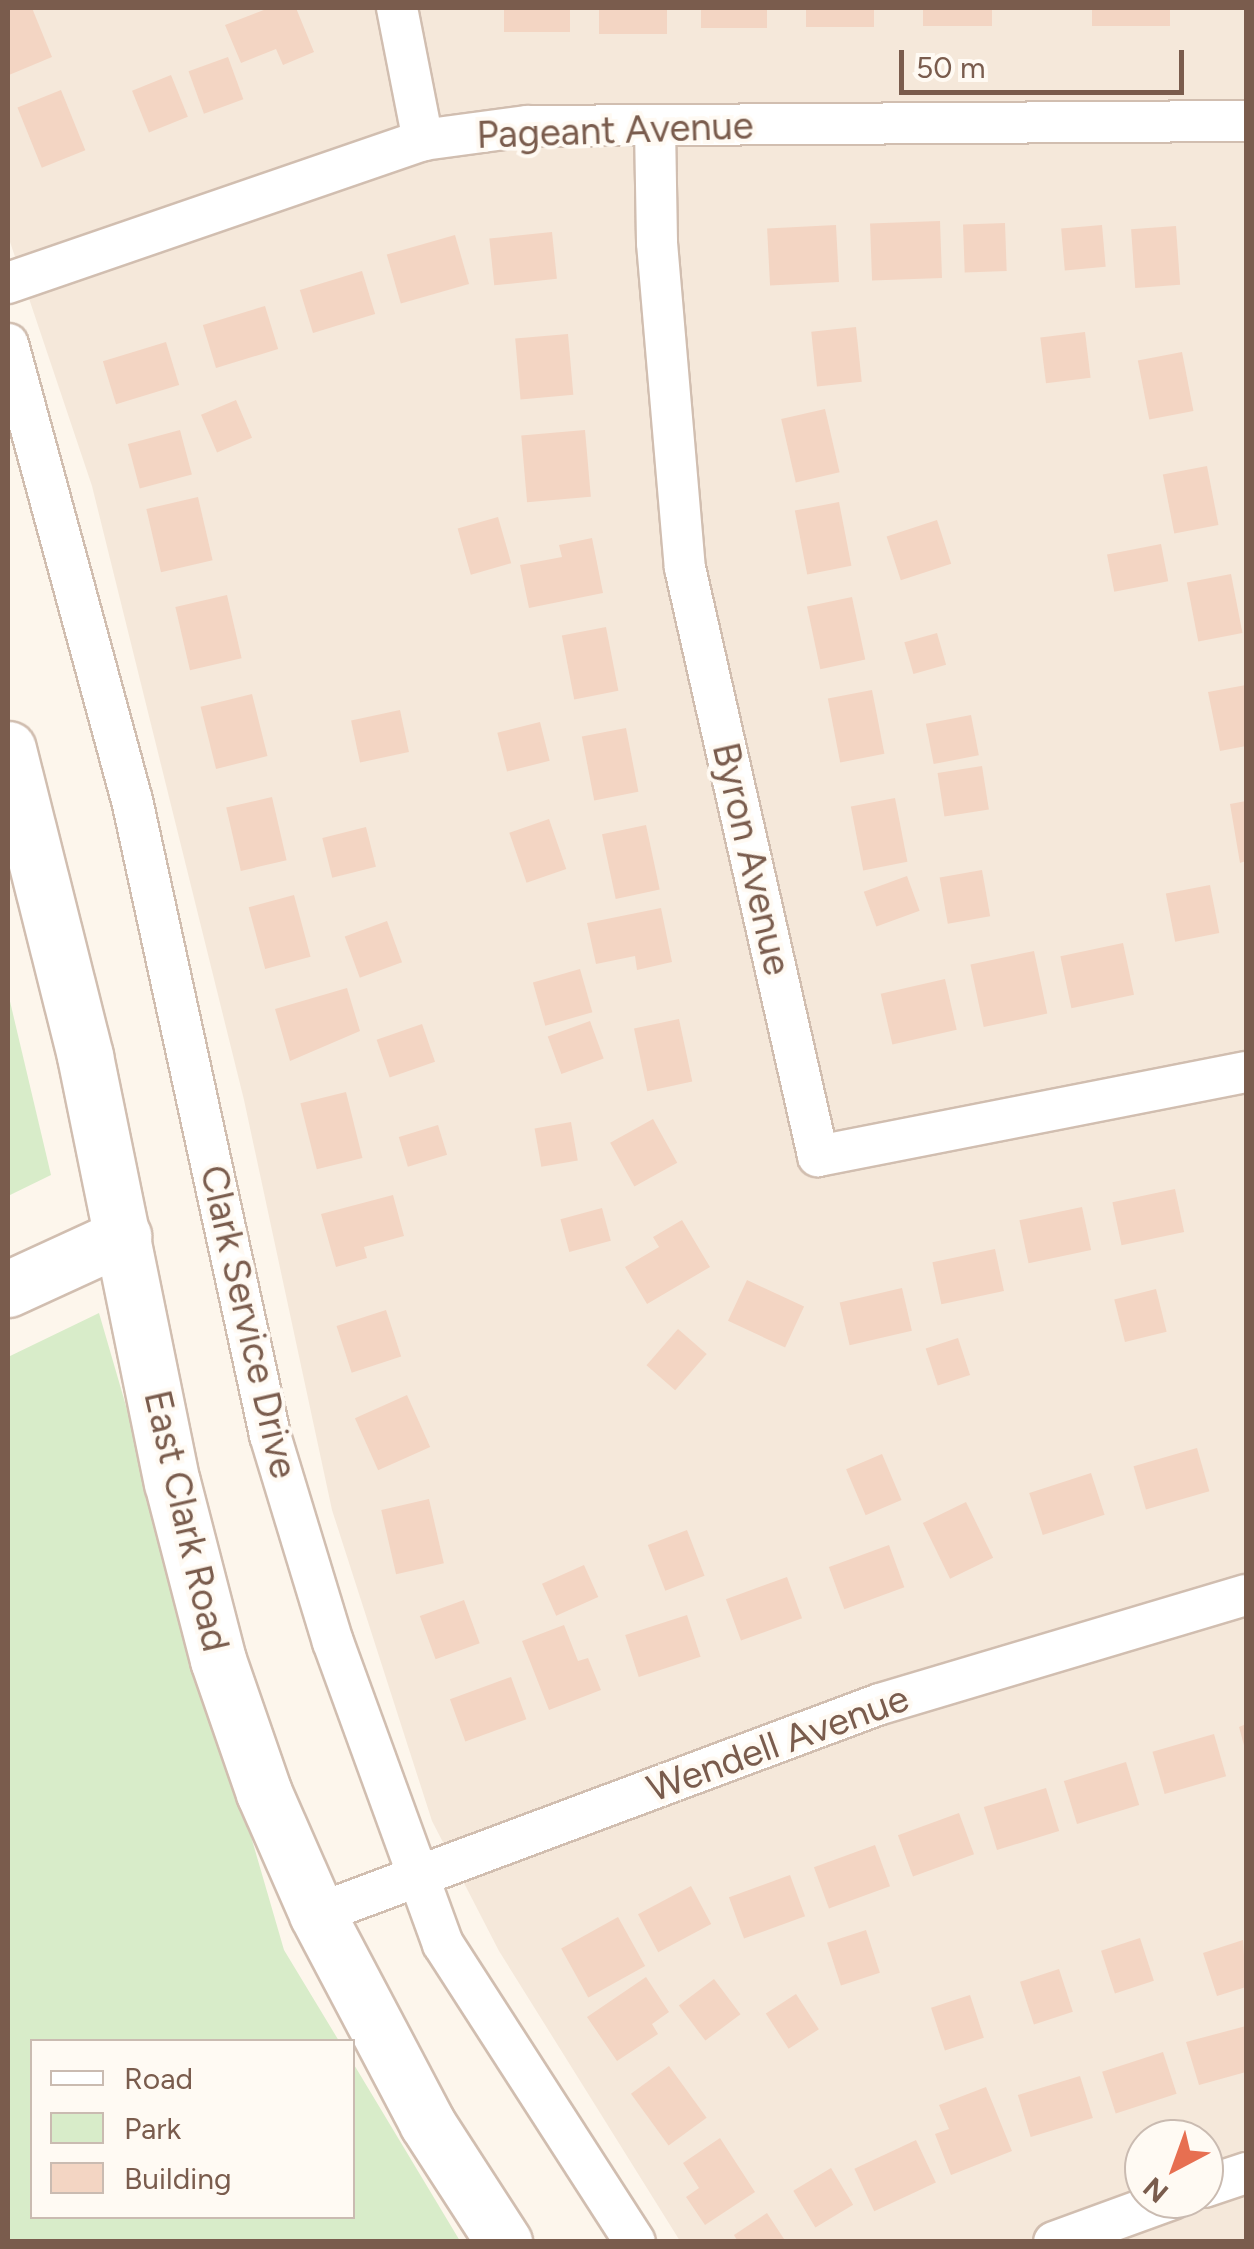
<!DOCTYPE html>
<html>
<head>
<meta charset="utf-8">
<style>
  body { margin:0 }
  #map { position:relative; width:1254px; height:2249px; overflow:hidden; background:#fdf6ec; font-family:Figtree,sans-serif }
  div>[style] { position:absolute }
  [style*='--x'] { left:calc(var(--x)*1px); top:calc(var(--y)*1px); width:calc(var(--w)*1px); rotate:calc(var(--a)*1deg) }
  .residential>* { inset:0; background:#f5e8da }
  .green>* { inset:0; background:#d8ecc9 }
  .building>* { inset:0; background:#f3d5c3; transform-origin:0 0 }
  .roads { filter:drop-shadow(2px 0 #d1beb0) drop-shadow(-2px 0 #d1beb0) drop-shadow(0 2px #d1beb0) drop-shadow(0 -2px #d1beb0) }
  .street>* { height:40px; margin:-20px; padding:0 20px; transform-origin:20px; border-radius:20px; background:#fff }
  .secondary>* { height:55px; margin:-27.5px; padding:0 27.5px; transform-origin:27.5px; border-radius:27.5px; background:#fff }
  span { translate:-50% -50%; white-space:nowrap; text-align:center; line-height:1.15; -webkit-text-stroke:8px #fffaf3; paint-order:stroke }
  .street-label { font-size:38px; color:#7a5c4d }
  .frame { position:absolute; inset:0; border:10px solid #7a5c4d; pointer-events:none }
  .legend { position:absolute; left:30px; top:2039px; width:325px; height:180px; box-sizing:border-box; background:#fffaf3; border:2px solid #cabbb1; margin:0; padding:12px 18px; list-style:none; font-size:30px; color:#7a5c4d }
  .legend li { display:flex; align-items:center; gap:20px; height:50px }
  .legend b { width:50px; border:2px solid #cabbb1 }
  .north { position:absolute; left:1124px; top:2119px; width:100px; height:100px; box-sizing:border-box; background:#fffaf3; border:2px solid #cabbb1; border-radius:50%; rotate:221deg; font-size:28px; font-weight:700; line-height:40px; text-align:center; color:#7a5c4d }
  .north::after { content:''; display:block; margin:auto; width:35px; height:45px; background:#e76f51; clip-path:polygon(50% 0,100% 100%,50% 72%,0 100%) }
  .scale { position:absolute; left:899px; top:50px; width:285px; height:45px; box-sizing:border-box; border:5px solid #7a5c4d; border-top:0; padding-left:12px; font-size:30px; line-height:35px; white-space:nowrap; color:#7a5c4d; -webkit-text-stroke:8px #fffaf3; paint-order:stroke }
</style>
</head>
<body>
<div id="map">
  <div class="residential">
    <div style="clip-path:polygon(evenodd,8px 8px,1246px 8px,1246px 2241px,680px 2241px,499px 1951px,432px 1821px,332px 1510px,244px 1100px,92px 486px,8px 236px,8px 8px,1144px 2139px,1204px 2139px,1204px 2199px,1144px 2199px,1144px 2139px)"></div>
  </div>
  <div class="green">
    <div style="clip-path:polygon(8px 993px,51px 1175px,8px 1196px)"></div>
    <div style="clip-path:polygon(99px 1313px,284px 1950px,339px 2041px,32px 2042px,32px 2216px,352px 2216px,353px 2063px,460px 2241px,8px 2242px,8px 1357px)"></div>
  </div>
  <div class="building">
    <div style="clip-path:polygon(8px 8px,32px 8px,52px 57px,9px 75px)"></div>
    <div style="clip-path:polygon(269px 8px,296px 8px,314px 52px,283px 65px,276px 49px,241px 63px,225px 25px)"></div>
    <div style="left:504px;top:8px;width:66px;height:24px"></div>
    <div style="left:599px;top:8px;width:68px;height:26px"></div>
    <div style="left:701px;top:8px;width:66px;height:20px"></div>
    <div style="left:806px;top:8px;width:68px;height:19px"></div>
    <div style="left:923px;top:8px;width:69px;height:18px"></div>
    <div style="left:1092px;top:8px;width:78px;height:18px"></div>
    <div style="left:228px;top:57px;width:45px;height:42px;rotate:70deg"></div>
    <div style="left:171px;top:75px;width:45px;height:42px;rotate:68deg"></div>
    <div style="left:61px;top:90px;width:65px;height:47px;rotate:68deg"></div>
    <div style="left:940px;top:221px;width:57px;height:70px;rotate:88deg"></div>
    <div style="left:1005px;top:223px;width:48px;height:42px;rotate:88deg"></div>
    <div style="left:836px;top:225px;width:57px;height:69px;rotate:87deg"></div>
    <div style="left:1102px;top:225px;width:42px;height:41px;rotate:85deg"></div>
    <div style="left:1176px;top:226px;width:59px;height:45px;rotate:86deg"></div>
    <div style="left:552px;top:232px;width:47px;height:63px;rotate:84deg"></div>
    <div style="left:455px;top:235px;width:51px;height:71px;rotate:74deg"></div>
    <div style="left:362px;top:271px;width:45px;height:65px;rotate:73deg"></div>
    <div style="left:265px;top:306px;width:45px;height:65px;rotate:73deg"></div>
    <div style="left:856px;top:327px;width:55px;height:45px;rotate:84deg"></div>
    <div style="left:1085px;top:332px;width:46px;height:45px;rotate:83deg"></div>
    <div style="left:568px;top:334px;width:61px;height:53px;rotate:85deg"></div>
    <div style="left:166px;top:342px;width:45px;height:66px;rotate:73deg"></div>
    <div style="left:1182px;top:352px;width:60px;height:45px;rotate:79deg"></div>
    <div style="left:236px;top:400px;width:41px;height:38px;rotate:67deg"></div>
    <div style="left:825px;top:409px;width:65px;height:45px;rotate:77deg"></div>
    <div style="left:180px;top:430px;width:46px;height:54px;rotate:75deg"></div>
    <div style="left:585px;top:430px;width:67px;height:64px;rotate:85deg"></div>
    <div style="left:1207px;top:466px;width:60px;height:45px;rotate:79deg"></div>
    <div style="left:198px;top:497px;width:65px;height:53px;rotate:77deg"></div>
    <div style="left:839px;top:502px;width:65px;height:45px;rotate:79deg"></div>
    <div style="left:498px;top:517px;width:48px;height:42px;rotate:74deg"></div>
    <div style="left:937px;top:520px;width:46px;height:53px;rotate:72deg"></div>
    <div style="clip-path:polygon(592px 538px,603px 593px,529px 608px,520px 565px,562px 557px,559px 545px)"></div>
    <div style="left:1161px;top:544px;width:38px;height:55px;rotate:79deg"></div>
    <div style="left:1231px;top:574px;width:60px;height:45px;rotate:79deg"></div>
    <div style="left:227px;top:595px;width:65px;height:53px;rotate:77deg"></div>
    <div style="left:852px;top:597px;width:64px;height:46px;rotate:78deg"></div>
    <div style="left:606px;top:627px;width:65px;height:45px;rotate:79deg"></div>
    <div style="left:937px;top:633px;width:33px;height:34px;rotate:74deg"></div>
    <div style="clip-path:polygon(1246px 685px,1246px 746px,1220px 751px,1208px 692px)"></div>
    <div style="left:872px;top:690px;width:65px;height:45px;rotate:79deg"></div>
    <div style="left:252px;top:694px;width:64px;height:53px;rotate:76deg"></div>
    <div style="left:400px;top:710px;width:43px;height:50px;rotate:78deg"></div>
    <div style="left:971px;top:715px;width:41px;height:46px;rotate:79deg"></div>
    <div style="left:540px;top:722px;width:40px;height:44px;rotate:76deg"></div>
    <div style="left:626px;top:728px;width:65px;height:45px;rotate:79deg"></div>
    <div style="left:982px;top:766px;width:44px;height:45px;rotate:81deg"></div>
    <div style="left:272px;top:797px;width:65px;height:47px;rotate:77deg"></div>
    <div style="left:895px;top:798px;width:65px;height:45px;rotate:79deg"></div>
    <div style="clip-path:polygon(1246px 801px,1246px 861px,1240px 863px,1230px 804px)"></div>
    <div style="left:549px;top:819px;width:53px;height:42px;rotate:71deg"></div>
    <div style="left:646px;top:825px;width:66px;height:45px;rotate:78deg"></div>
    <div style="left:366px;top:827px;width:41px;height:45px;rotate:76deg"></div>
    <div style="left:982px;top:870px;width:47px;height:43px;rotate:80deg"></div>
    <div style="left:907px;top:876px;width:37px;height:46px;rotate:70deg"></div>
    <div style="left:1210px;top:885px;width:49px;height:45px;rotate:79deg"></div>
    <div style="left:294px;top:895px;width:64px;height:47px;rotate:75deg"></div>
    <div style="clip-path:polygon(661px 908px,672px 962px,637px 970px,635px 956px,596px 964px,587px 923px)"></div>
    <div style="left:387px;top:921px;width:44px;height:45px;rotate:70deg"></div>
    <div style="left:1123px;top:943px;width:53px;height:64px;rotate:78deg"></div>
    <div style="left:1034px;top:951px;width:64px;height:65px;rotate:78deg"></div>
    <div style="left:580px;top:969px;width:45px;height:49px;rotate:74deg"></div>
    <div style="left:945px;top:979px;width:52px;height:66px;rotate:77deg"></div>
    <div style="clip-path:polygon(347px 988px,360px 1031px,290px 1061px,275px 1009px)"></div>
    <div style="left:679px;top:1019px;width:64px;height:46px;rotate:78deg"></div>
    <div style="left:590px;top:1021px;width:40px;height:45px;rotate:70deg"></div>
    <div style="left:422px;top:1024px;width:40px;height:48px;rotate:71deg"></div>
    <div style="left:346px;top:1092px;width:68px;height:47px;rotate:76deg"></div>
    <div style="left:653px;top:1119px;width:50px;height:49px;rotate:61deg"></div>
    <div style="left:571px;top:1122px;width:39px;height:37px;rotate:80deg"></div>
    <div style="left:438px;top:1125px;width:31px;height:41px;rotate:73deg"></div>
    <div style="left:1175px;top:1189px;width:44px;height:64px;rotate:78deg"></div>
    <div style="clip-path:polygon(393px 1195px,404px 1236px,364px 1247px,367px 1258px,336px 1267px,321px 1214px)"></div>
    <div style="left:1082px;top:1207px;width:44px;height:64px;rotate:78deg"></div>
    <div style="left:602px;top:1208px;width:34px;height:43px;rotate:75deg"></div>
    <div style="clip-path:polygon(682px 1220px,710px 1267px,647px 1304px,625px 1267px,659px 1247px,653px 1237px)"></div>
    <div style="left:995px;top:1249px;width:43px;height:64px;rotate:78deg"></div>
    <div style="left:747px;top:1280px;width:63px;height:45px;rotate:25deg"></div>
    <div style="left:902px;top:1288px;width:44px;height:64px;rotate:77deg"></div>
    <div style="left:1156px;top:1289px;width:44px;height:43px;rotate:76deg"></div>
    <div style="left:386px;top:1310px;width:49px;height:52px;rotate:72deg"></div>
    <div style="left:678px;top:1329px;width:38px;height:48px;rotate:41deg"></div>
    <div style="left:958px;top:1338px;width:39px;height:34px;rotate:72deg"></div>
    <div style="left:407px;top:1395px;width:57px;height:57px;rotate:66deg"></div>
    <div style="left:1197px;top:1448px;width:45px;height:66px;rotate:74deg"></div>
    <div style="left:882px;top:1454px;width:50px;height:39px;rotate:67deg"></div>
    <div style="left:1091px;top:1473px;width:44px;height:65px;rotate:72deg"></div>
    <div style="left:429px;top:1499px;width:66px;height:49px;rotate:77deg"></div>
    <div style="left:966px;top:1502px;width:62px;height:48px;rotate:64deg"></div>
    <div style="left:687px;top:1530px;width:49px;height:42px;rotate:69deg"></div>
    <div style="left:889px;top:1545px;width:45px;height:64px;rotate:70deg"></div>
    <div style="left:584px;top:1565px;width:35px;height:46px;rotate:66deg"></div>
    <div style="left:787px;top:1577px;width:44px;height:65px;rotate:70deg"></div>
    <div style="left:464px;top:1600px;width:46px;height:47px;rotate:70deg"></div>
    <div style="left:687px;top:1615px;width:44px;height:65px;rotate:72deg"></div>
    <div style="clip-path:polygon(564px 1625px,578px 1661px,588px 1658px,601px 1690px,549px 1710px,522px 1641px)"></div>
    <div style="left:511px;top:1677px;width:45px;height:65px;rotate:70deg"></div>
    <div style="clip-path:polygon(1246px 1724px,1246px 1749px,1245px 1749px,1239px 1727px)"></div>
    <div style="left:1214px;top:1734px;width:44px;height:64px;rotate:74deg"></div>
    <div style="left:1126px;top:1762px;width:45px;height:65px;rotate:73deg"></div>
    <div style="left:1046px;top:1788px;width:45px;height:65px;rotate:73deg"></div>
    <div style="left:959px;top:1813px;width:44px;height:65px;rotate:70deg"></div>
    <div style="left:875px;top:1845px;width:44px;height:65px;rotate:70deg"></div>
    <div style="left:790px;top:1875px;width:44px;height:65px;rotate:70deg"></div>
    <div style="left:691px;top:1886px;width:43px;height:60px;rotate:62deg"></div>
    <div style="left:618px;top:1917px;width:56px;height:65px;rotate:61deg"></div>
    <div style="left:866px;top:1930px;width:45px;height:41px;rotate:72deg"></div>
    <div style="left:1140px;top:1938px;width:45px;height:41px;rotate:72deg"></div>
    <div style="clip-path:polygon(1243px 1940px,1246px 1987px,1217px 1996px,1203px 1953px)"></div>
    <div style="left:1059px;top:1969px;width:45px;height:41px;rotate:72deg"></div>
    <div style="clip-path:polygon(646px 1977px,669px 2012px,652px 2024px,658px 2034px,617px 2061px,587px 2017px)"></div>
    <div style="left:714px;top:1979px;width:44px;height:44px;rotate:53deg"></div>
    <div style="left:796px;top:1994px;width:42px;height:36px;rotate:57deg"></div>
    <div style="left:970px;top:1995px;width:45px;height:41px;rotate:72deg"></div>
    <div style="clip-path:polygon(1246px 2026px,1246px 2072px,1199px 2085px,1186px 2042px)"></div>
    <div style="left:1163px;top:2052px;width:44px;height:64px;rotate:72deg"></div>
    <div style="left:669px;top:2066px;width:64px;height:47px;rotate:54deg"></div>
    <div style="left:1080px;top:2076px;width:44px;height:65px;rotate:73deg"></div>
    <div style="clip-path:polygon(986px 2087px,1012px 2151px,951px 2175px,935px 2134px,949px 2129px,939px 2105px)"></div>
    <div style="clip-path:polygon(720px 2138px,755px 2192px,705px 2225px,686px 2197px,699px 2188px,683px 2163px)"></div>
    <div style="left:916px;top:2140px;width:47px;height:68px;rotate:65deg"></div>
    <div style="left:831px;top:2168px;width:43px;height:44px;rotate:59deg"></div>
    <div style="clip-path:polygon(767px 2213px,786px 2242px,738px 2242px,734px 2235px)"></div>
  </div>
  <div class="roads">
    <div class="street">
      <div style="--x:397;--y:8;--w:135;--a:78.9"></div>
      <div style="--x:655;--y:127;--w:116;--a:89"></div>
      <div style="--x:657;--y:243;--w:326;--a:85.1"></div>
      <div style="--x:685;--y:568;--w:603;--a:77.25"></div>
      <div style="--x:818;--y:1156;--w:436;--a:-11.1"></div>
      <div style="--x:8;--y:283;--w:439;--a:-19"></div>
      <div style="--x:423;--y:140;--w:105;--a:-7.7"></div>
      <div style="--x:527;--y:126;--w:719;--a:-0.4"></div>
      <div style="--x:8;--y:344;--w:473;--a:74.8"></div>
      <div style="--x:132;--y:800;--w:650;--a:77.74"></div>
      <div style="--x:270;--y:1435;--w:216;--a:73.1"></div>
      <div style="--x:333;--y:1642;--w:321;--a:70"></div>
      <div style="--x:443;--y:1944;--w:354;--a:57.2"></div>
      <div style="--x:317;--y:1914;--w:601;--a:-20.46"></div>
      <div style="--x:880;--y:1704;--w:382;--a:-16.6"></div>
      <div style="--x:1204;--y:2187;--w:44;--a:-18.4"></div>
      <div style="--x:1054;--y:2242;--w:126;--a:-20"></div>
    </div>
    <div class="secondary">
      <div style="--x:8;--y:749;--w:317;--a:75.9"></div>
      <div style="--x:85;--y:1056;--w:435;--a:78.5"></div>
      <div style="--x:172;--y:1482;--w:184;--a:75.5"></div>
      <div style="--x:218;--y:1660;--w:141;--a:70.9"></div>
      <div style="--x:264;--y:1793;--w:132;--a:66.3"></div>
      <div style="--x:317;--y:1914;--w:236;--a:62.2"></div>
      <div style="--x:427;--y:2123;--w:142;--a:57.1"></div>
      <div style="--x:8;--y:1289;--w:127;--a:-24.7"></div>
    </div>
  </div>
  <div class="street-label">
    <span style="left:615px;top:131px;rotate:-2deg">Pageant Avenue</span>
    <span style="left:751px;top:859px;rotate:77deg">Byron Avenue</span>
    <span style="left:248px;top:1322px;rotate:77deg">Clark Service Drive</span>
    <span style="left:186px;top:1521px;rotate:77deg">East Clark Road</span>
    <span style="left:778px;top:1744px;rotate:-20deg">Wendell Avenue</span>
  </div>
  <div class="frame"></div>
  <ul class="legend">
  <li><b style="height:12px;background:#fff"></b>Road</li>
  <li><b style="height:28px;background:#d8ecc9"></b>Park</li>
  <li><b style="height:28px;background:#f3d5c3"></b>Building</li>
  </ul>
  <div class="north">N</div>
  <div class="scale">50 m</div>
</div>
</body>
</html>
